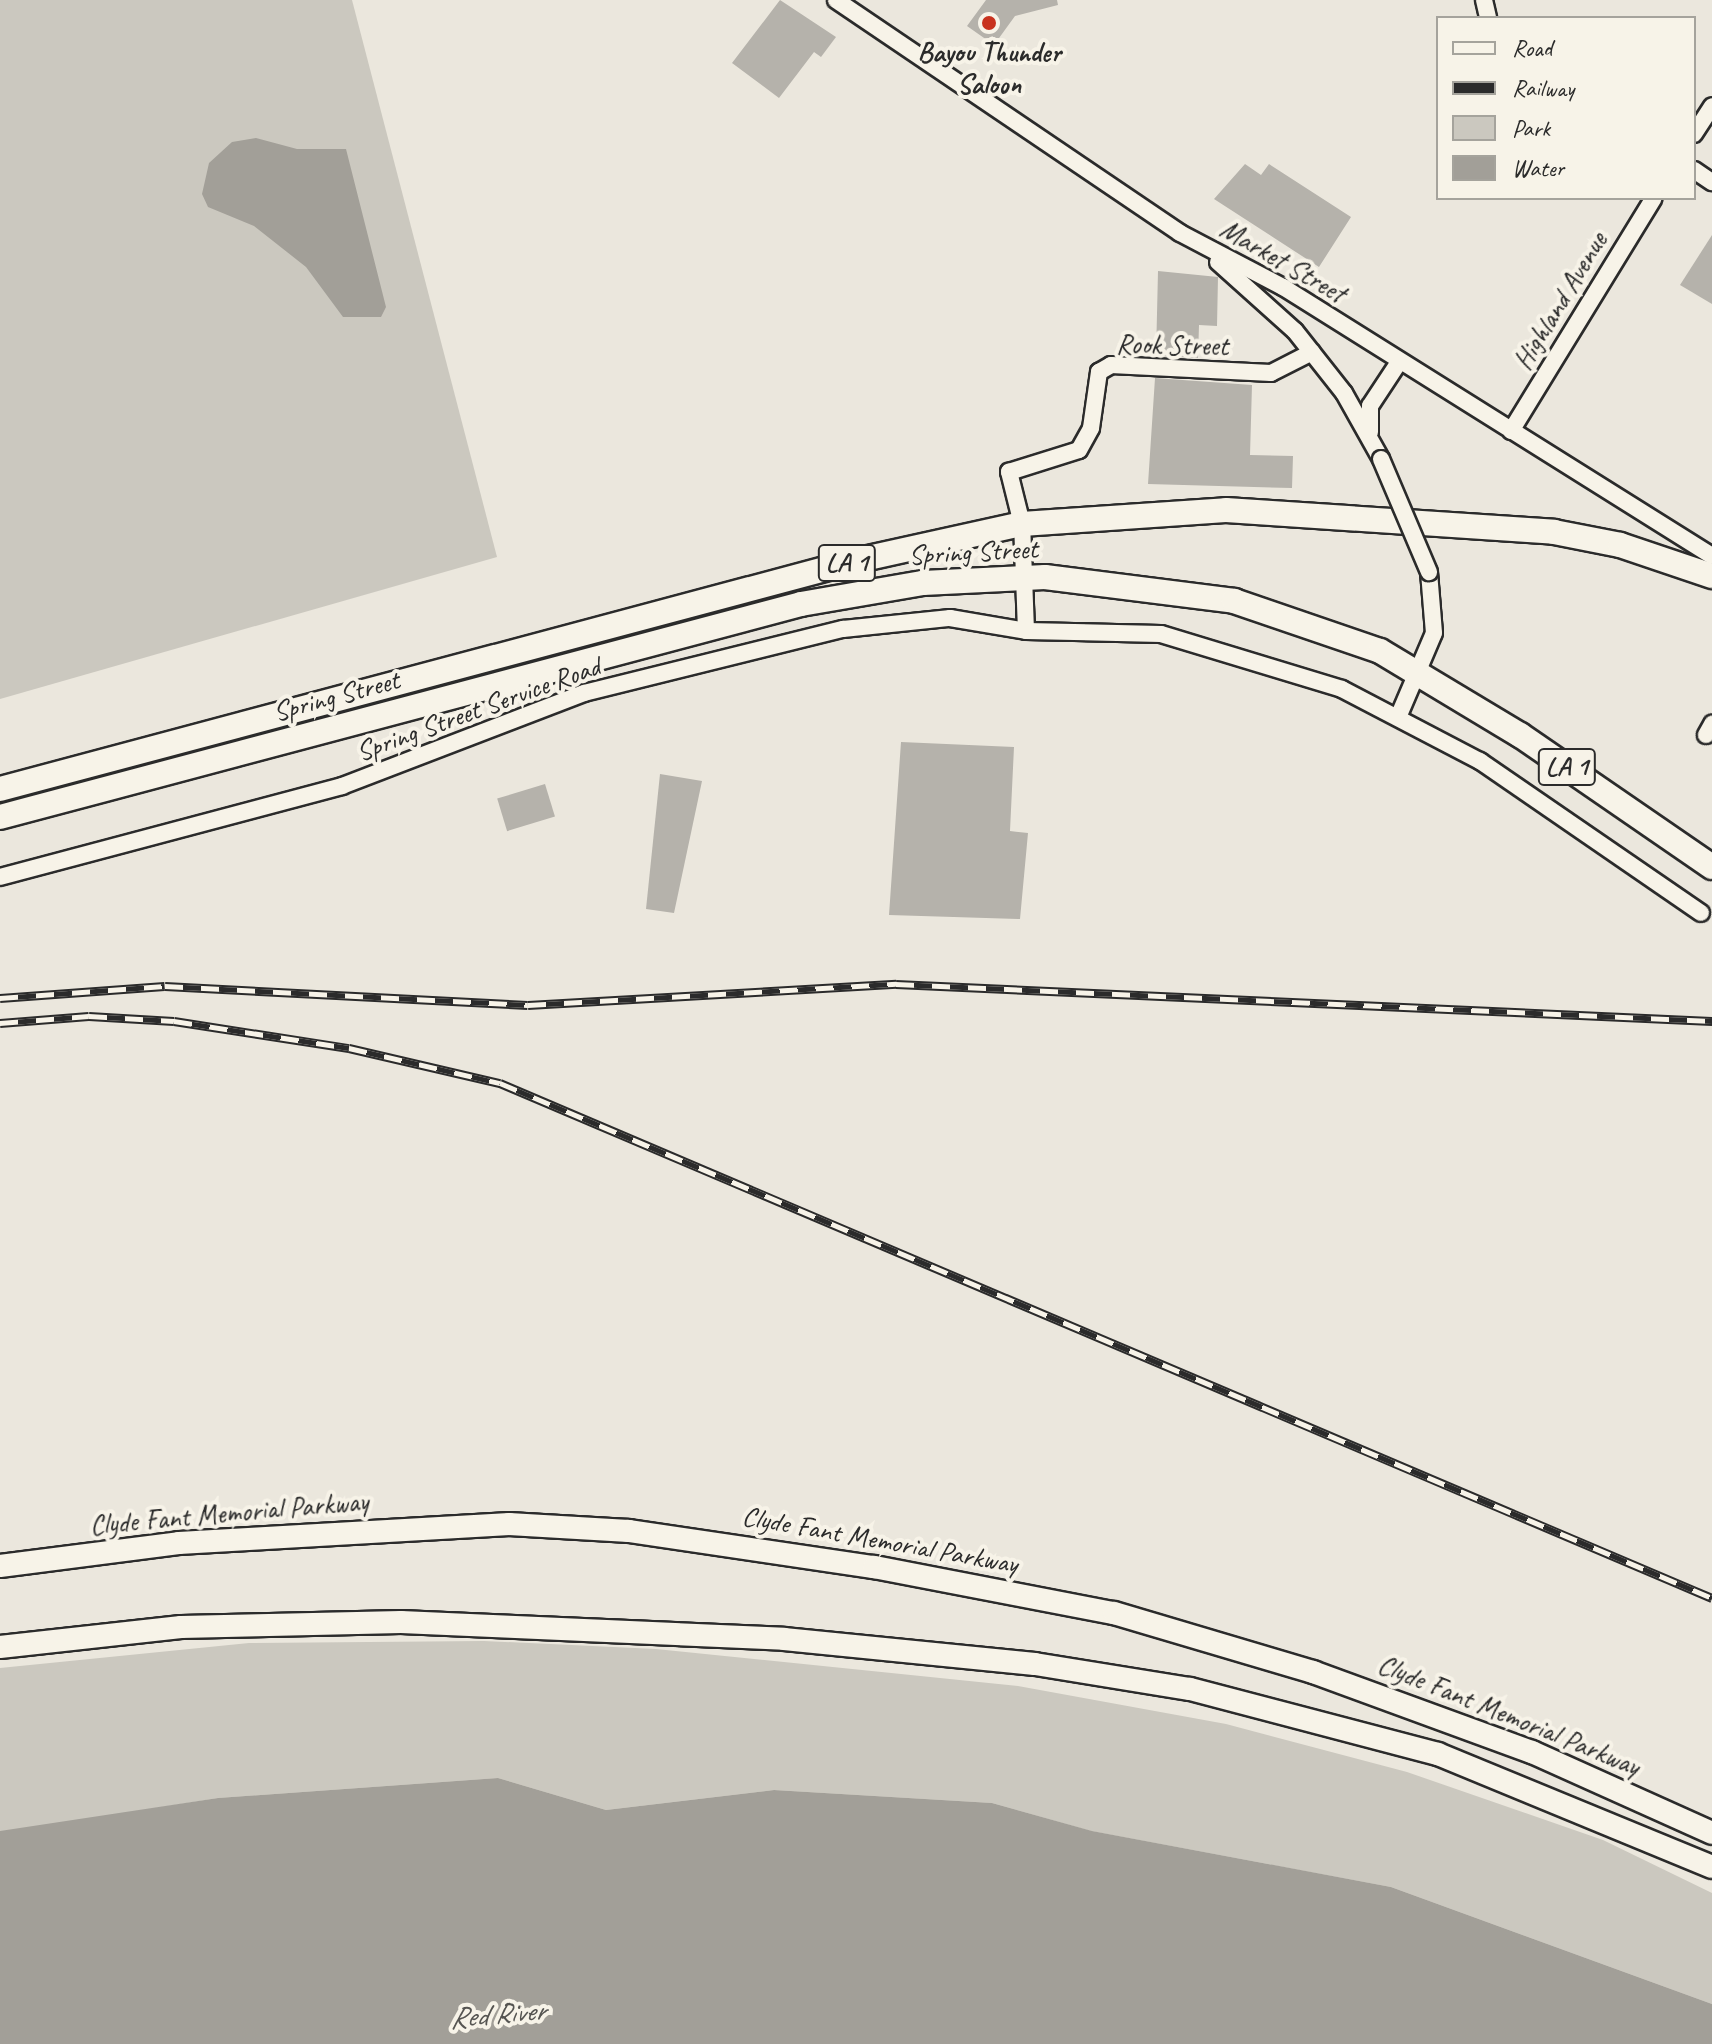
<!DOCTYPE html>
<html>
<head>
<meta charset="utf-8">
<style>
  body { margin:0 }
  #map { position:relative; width:1712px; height:2044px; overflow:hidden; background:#ebe7dd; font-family:Caveat,sans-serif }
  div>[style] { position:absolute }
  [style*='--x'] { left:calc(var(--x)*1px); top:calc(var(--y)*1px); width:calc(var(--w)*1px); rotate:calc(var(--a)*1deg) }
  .green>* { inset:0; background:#cbc8bf }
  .water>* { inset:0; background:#a29f98 }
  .building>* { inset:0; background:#b5b2ab; transform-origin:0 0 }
  .roads { filter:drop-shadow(2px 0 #2b2b2b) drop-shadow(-2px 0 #2b2b2b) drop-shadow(0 2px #2b2b2b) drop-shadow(0 -2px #2b2b2b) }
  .street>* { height:16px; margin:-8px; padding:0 8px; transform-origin:8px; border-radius:8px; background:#f7f3e8 }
  .secondary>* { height:22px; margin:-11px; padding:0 11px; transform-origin:11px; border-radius:11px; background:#f7f3e8 }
  .primary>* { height:24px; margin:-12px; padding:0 12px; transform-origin:12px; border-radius:12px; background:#f7f3e8 }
  .rail>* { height:9px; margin-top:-4.5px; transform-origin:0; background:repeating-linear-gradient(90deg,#f7f3e8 0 18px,#2b2b2b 0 36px); box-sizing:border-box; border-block:2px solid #2b2b2b }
  .bridges { filter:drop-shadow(2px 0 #2b2b2b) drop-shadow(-2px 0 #2b2b2b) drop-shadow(0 2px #2b2b2b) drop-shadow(0 -2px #2b2b2b) }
  .street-bridge>* { height:16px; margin:-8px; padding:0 8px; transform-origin:8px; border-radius:8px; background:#f7f3e8 }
  .dots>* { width:22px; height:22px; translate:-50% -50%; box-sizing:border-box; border:4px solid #f7f3e8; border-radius:50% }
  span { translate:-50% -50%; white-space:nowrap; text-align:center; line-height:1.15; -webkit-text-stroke:8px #f7f3e8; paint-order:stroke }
  .shield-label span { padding:2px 6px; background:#f7f3e8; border:2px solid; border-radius:6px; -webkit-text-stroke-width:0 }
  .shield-label { font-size:26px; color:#2b2b2b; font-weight:700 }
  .poi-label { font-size:28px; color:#2b2b2b; font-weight:700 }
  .street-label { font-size:28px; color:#2b2b2b }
  .water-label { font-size:30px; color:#555451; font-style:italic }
  .legend { position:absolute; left:1436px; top:16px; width:260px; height:184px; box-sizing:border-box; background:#f7f3e8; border:2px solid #a5a39c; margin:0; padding:10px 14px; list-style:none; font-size:24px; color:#2b2b2b }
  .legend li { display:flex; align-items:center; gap:16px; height:40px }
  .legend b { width:40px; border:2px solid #a5a39c }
</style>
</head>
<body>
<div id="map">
  <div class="green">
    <div style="clip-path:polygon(0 0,352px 0,497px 557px,0 699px)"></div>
    <div style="clip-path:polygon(484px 1641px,656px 1649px,1018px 1686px,1226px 1724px,1407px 1772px,1603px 1840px,1712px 1893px,1712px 2004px,1391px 1887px,1091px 1831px,992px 1803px,774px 1790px,606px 1810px,498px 1778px,218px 1798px,0 1833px,0 1668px,249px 1643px)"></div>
  </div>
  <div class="water">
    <div style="clip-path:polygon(256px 138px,297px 149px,346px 149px,386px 307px,381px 317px,343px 317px,306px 267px,254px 226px,208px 207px,202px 194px,209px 163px,232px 142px)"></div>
    <div style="clip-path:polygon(498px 1778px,606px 1810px,774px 1790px,992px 1803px,1092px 1831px,1391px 1887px,1712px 2004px,1712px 2044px,0 2044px,0 1831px,218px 1798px)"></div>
  </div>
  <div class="building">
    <div style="clip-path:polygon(780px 0,836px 37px,821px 57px,814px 52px,779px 98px,732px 63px)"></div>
    <div style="clip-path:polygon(986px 0,1057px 0,1058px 5px,1015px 16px,994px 45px,967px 26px)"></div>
    <div style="clip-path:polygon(1245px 164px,1261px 175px,1269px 164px,1351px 217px,1319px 267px,1214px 199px)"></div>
    <div style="clip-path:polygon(1712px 235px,1712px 304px,1680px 285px)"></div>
    <div style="clip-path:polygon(1158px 271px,1218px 277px,1217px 326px,1199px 325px,1198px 358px,1156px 356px)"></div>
    <div style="clip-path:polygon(1155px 378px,1252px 385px,1250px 455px,1293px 456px,1292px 488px,1148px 484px)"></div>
    <div style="clip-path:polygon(901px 742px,1014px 747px,1010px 831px,1028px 833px,1020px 919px,889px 915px)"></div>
    <div style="clip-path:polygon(660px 774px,702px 781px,674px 913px,646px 909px)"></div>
    <div style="left:545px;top:784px;width:34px;height:50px;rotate:73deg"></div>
  </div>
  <div class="roads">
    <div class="street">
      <div style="--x:836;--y:0;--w:415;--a:34.1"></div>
      <div style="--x:1180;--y:233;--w:116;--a:27.7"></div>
      <div style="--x:1283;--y:287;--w:506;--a:32.09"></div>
      <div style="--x:1484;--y:0;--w:18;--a:77"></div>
      <div style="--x:1694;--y:134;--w:33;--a:-57"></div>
      <div style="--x:1694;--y:170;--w:22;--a:34"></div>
      <div style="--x:1218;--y:262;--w:103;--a:41.9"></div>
      <div style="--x:1295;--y:331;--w:79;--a:51.7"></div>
      <div style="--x:1344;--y:393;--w:76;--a:60.7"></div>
      <div style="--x:1511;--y:431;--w:273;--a:-58.5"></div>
      <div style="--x:1370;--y:432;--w:26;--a:-90"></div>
      <div style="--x:1370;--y:406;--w:53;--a:-56.6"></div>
      <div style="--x:1026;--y:631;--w:107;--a:-92.1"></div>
      <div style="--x:1022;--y:524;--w:54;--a:-104"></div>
      <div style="--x:1009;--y:472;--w:73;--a:-17.4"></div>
      <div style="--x:1079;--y:450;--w:25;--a:-61"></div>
      <div style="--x:1091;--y:428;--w:57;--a:-81.9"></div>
      <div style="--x:1099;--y:372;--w:14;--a:-30"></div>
      <div style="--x:1111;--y:365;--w:160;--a:2.9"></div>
      <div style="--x:1271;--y:373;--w:46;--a:-27.1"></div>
      <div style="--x:1399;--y:715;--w:89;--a:-66.9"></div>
      <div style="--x:1434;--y:633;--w:61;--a:-94.7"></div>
      <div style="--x:1706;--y:735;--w:13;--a:-61"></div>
      <div style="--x:0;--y:877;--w:354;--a:-14.9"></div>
      <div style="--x:342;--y:786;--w:259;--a:-21"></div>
      <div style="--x:584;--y:693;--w:267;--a:-13.9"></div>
      <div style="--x:843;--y:629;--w:108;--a:-5.9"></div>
      <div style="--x:950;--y:618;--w:77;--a:9.7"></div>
      <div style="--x:1026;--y:631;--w:135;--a:1.3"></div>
      <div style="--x:1161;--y:634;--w:189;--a:16.9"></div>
      <div style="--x:1342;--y:689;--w:156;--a:27.6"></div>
      <div style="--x:1480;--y:761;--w:268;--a:34.5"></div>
    </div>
    <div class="secondary">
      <div style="--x:0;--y:1566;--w:180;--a:-7.3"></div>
      <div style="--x:179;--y:1543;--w:331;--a:-3.3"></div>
      <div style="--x:509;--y:1524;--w:120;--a:3.3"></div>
      <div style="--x:629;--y:1531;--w:248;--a:8.4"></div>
      <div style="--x:874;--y:1567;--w:244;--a:10.9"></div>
      <div style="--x:1114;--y:1613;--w:208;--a:16.5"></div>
      <div style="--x:1313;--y:1672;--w:233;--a:20.1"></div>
      <div style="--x:1532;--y:1752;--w:197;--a:24.2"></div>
      <div style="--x:0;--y:1647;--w:182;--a:-6.3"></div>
      <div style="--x:181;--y:1627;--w:220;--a:-1.3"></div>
      <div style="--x:401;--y:1622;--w:383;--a:2.5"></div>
      <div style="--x:784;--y:1639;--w:252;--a:5.7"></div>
      <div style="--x:1035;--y:1664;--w:157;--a:9.2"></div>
      <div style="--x:1190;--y:1689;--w:256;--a:14.7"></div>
      <div style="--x:1438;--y:1754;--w:296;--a:22.4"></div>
    </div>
    <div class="primary">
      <div style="--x:0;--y:789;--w:889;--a:-14.93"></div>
      <div style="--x:859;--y:560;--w:167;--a:-12.5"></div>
      <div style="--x:1022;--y:524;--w:204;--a:-3.9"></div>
      <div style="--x:1226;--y:510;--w:329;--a:3.8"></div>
      <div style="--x:1554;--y:532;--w:67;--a:11.1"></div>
      <div style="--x:1620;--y:545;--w:97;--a:18.6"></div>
      <div style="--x:0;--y:817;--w:829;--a:-14.89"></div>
      <div style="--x:801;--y:604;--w:124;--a:-9.8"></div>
      <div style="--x:923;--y:583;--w:122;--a:-2.8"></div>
      <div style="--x:1045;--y:577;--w:191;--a:7.2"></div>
      <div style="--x:1234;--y:601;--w:154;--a:18.9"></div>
      <div style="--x:1380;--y:651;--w:163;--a:31"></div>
      <div style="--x:1520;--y:735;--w:233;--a:34.5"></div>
    </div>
  </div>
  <div class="rail">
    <div style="--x:0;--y:998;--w:165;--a:-4.2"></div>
    <div style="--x:165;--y:986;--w:363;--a:3"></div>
    <div style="--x:528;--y:1005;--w:369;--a:-3.3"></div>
    <div style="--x:896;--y:984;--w:817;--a:2.6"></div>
    <div style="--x:0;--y:1023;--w:89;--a:-4.5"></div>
    <div style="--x:89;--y:1016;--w:85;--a:3.4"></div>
    <div style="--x:174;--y:1021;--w:177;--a:8.8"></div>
    <div style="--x:349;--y:1048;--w:155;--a:13.1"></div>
    <div style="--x:500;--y:1083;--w:1317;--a:23.02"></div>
  </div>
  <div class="bridges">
    <div class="street-bridge">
      <div style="--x:1381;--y:459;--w:123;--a:67"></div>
    </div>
  </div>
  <div class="dots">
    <div style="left:989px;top:23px;background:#c8321e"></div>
  </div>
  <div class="shield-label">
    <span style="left:847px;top:563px">LA 1</span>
    <span style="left:1567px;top:767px">LA 1</span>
  </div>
  <div class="poi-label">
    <span style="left:989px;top:68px">Bayou Thunder<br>Saloon</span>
  </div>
  <div class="street-label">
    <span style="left:1283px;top:261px;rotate:30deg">Market Street</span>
    <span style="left:1560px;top:301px;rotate:-59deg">Highland Avenue</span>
    <span style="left:1172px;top:345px;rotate:1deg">Rook Street</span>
    <span style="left:973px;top:552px;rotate:-3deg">Spring Street</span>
    <span style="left:336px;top:696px;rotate:-15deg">Spring Street</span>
    <span style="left:478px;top:709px;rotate:-20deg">Spring Street Service Road</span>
    <span style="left:229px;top:1513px;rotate:-5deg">Clyde Fant Memorial Parkway</span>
    <span style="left:880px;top:1540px;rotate:10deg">Clyde Fant Memorial Parkway</span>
    <span style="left:1509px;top:1715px;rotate:22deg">Clyde Fant Memorial Parkway</span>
  </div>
  <div class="water-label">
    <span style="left:497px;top:2014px;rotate:-5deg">Red River</span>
  </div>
  <ul class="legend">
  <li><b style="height:10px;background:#f7f3e8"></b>Road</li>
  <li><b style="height:10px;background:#2b2b2b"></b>Railway</li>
  <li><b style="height:22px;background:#cbc8bf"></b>Park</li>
  <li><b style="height:22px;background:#a29f98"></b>Water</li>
  </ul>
</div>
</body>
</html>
